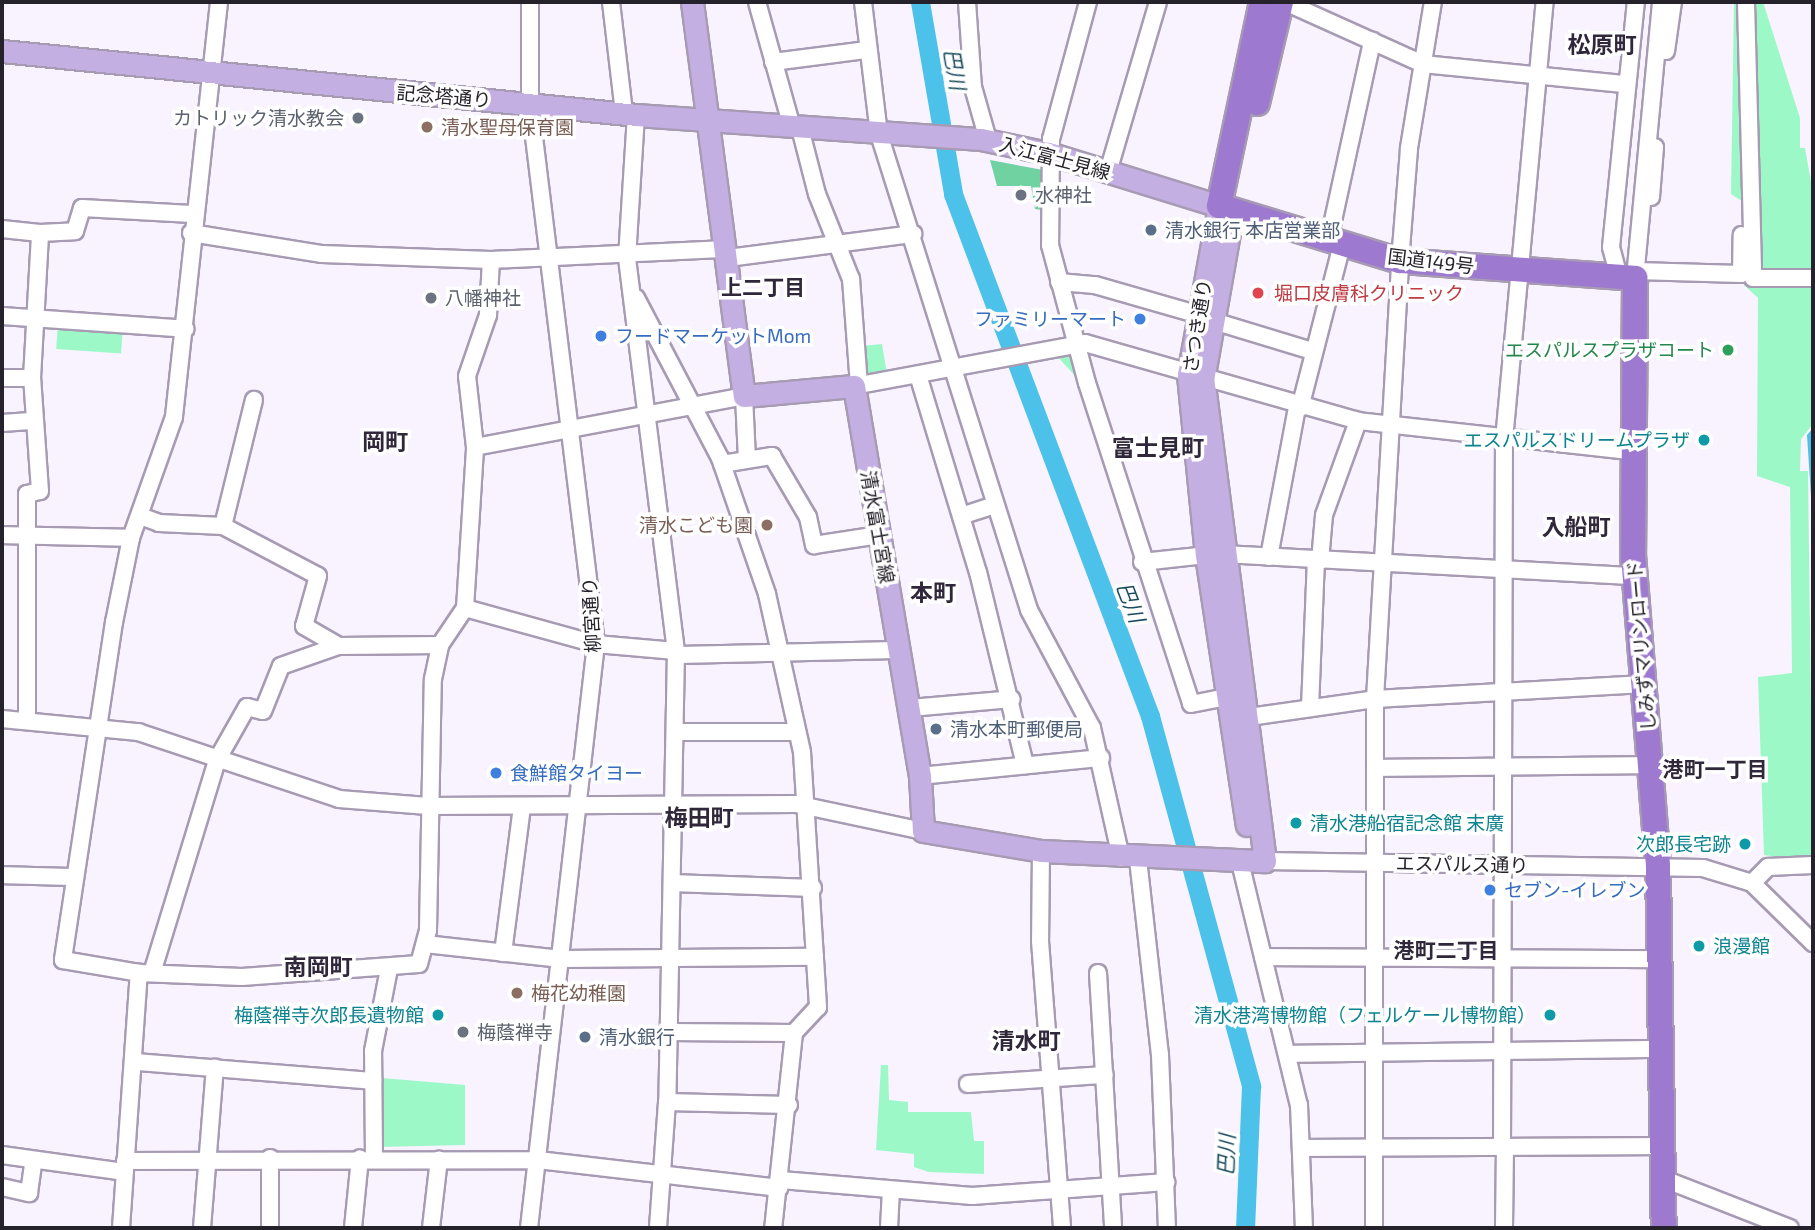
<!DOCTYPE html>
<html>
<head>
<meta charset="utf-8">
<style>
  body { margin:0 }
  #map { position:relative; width:1815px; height:1230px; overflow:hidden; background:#f8f3fe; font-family:"Exo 2","Noto Sans JP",sans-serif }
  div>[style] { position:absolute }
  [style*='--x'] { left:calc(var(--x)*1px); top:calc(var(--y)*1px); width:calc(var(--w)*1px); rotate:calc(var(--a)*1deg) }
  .green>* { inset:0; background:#9df8c8; transform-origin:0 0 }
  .forest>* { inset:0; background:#70d2a1 }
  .water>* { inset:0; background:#4cc1ea }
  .river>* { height:19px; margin:-9.5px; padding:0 9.5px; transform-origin:9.5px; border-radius:9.5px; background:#4cc1ea }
  .roads { filter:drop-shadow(2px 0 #a79bb3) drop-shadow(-2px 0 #a79bb3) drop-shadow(0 2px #a79bb3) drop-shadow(0 -2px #a79bb3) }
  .minor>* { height:16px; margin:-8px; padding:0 8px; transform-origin:8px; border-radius:8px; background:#fff }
  .major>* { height:21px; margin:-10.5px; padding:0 10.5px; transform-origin:10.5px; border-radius:10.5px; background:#c4afe2 }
  .highway>* { height:24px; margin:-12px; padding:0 12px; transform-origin:12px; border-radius:12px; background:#9d79cf }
  .dots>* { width:19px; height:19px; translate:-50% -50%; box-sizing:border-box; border:4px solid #fff; border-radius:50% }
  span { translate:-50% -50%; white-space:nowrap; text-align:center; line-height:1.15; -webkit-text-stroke:7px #fff; paint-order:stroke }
  .street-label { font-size:19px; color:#26222b }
  .worship-label { font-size:19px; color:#5b616d }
  .right { translate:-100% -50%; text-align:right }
  .left { translate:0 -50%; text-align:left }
  .education-label { font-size:19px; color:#785e54 }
  .service-label { font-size:19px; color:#4e5e75 }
  .health-label { font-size:19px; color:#be3a42 }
  .shop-label { font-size:19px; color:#366cbe }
  .leisure-label { font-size:19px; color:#27864d }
  .culture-label { font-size:19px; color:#0d838f }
  .water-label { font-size:21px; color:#1d4d5f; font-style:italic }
  .neighbourhood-label { font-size:21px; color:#31273a; font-weight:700 }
  .quarter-label { font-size:23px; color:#31273a; font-weight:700 }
  .frame { position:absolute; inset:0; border:4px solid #26222b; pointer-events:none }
</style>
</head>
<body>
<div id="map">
  <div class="green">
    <div style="clip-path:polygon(1734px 2px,1763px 2px,1800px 118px,1800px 148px,1805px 148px,1813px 193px,1813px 424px,1801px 439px,1800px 471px,1808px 471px,1813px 863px,1764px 855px,1758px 677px,1792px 673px,1790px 487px,1757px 476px,1758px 298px,1744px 285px,1748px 205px,1731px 194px)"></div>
    <div style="left:58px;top:323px;width:65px;height:26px;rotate:4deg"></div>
    <div style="clip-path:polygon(882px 344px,887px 374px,865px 379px,861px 346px)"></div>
    <div style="clip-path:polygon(1069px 351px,1078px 379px,1054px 353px)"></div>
    <div style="clip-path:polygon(376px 1044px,383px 1044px,382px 1078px,465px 1085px,465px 1145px,377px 1147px)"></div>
    <div style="clip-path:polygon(881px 1065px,888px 1065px,889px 1100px,908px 1102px,908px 1112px,971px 1112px,974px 1141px,984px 1141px,984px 1174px,929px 1172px,914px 1167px,914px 1154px,876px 1150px)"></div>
  </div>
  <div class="forest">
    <div style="clip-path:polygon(990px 160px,1043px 170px,1043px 210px,1035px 209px,1031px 186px,997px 186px)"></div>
  </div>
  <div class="water">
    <div style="clip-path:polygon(1813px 428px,1813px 527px,1807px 435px)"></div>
  </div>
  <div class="river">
    <div style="--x:920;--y:2;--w:195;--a:80.2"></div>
    <div style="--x:953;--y:194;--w:558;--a:69.32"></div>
    <div style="--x:1150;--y:716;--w:384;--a:74.7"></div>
    <div style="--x:1251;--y:1086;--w:142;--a:92.4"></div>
  </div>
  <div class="roads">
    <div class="minor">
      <div style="--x:219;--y:2;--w:417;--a:96.2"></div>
      <div style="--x:174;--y:417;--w:128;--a:109.6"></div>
      <div style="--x:131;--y:538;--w:86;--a:101.4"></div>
      <div style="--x:114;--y:622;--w:342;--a:98.6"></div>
      <div style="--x:63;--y:960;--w:77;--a:9.7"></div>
      <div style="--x:139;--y:973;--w:103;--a:2.2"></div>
      <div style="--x:242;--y:977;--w:177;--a:-4.2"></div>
      <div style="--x:419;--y:964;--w:35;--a:-75"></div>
      <div style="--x:428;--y:930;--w:251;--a:-88.9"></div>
      <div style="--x:433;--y:679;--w:35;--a:-78"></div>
      <div style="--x:440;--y:645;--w:45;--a:-56"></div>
      <div style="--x:465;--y:608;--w:161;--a:-86.4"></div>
      <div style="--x:475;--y:447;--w:274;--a:-10.7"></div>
      <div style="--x:744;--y:396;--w:63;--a:87.3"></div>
      <div style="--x:611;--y:2;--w:112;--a:83.3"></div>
      <div style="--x:757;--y:2;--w:130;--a:74.4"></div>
      <div style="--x:863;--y:2;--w:133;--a:83.1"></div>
      <div style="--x:879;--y:134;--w:499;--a:72.5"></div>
      <div style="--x:1029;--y:610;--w:134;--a:61.9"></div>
      <div style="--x:1092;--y:728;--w:133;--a:77.4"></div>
      <div style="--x:967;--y:2;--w:85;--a:86"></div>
      <div style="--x:973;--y:87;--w:55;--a:74.2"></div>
      <div style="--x:1088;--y:2;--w:142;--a:105.1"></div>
      <div style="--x:1051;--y:139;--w:106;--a:90.5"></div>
      <div style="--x:1050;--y:245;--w:143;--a:75"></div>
      <div style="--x:1087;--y:383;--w:337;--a:72"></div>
      <div style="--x:1191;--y:704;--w:37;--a:-11"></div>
      <div style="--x:1285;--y:2;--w:151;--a:24.2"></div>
      <div style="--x:1423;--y:64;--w:201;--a:5.7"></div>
      <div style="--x:1746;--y:2;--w:276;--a:88.5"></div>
      <div style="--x:1753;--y:278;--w:60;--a:0"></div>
      <div style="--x:1666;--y:51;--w:49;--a:-81.9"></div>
      <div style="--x:773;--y:62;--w:95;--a:-7.3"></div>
      <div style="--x:636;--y:115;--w:143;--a:93.6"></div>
      <div style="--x:627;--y:258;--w:396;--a:82.9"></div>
      <div style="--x:676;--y:651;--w:451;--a:91.1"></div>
      <div style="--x:667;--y:1102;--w:126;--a:94.1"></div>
      <div style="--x:800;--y:128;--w:68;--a:75.6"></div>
      <div style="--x:817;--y:194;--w:92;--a:68.2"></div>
      <div style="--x:851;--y:279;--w:106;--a:85.7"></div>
      <div style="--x:1108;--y:172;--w:177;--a:-73.6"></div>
      <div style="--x:1651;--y:197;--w:50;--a:-85.4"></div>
      <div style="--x:2;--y:229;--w:38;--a:6"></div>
      <div style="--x:191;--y:233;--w:133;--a:9.1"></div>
      <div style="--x:322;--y:254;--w:169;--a:2"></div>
      <div style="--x:491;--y:260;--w:236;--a:-2.7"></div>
      <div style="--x:1329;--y:239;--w:203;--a:-77.7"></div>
      <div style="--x:728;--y:258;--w:187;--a:-7.4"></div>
      <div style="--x:1636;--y:271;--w:105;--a:1.6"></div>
      <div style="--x:1741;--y:274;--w:39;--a:-89"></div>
      <div style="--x:1619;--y:277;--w:31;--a:-105"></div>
      <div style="--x:1611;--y:247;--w:246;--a:-84.2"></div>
      <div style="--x:1635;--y:278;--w:277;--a:-84.6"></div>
      <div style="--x:1059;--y:282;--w:36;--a:5"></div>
      <div style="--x:1095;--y:285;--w:105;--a:16"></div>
      <div style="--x:636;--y:298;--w:181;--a:62.3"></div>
      <div style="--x:720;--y:458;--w:144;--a:70.9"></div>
      <div style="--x:767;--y:594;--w:162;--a:77.5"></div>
      <div style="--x:802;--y:752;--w:256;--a:86.4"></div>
      <div style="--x:818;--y:1007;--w:35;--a:133"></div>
      <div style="--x:794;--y:1033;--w:196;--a:96.1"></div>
      <div style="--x:2;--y:316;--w:184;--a:4"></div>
      <div style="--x:1210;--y:320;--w:107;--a:16.9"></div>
      <div style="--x:918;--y:375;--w:206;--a:73.1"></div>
      <div style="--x:978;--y:572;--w:199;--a:76.3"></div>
      <div style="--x:2;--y:378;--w:30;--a:0"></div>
      <div style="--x:854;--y:386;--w:235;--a:-10.5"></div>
      <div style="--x:1085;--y:343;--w:284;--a:15.9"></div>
      <div style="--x:1358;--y:421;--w:274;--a:6.3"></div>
      <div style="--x:1300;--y:408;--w:169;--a:-75.6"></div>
      <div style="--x:2;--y:423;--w:32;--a:-4"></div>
      <div style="--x:475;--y:447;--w:71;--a:-96.4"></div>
      <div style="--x:467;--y:376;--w:65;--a:-71"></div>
      <div style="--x:488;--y:315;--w:55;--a:-86.9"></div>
      <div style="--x:722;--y:464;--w:51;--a:-9.1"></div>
      <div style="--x:772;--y:456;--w:71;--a:59.5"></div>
      <div style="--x:808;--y:517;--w:29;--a:78"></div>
      <div style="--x:814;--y:545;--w:66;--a:-8.7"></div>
      <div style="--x:140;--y:516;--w:20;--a:20"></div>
      <div style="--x:159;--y:523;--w:64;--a:2.7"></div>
      <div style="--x:223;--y:526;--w:107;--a:27.8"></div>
      <div style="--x:318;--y:576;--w:52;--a:105.6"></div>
      <div style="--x:304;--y:626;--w:39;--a:30"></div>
      <div style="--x:961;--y:516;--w:36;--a:-18"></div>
      <div style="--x:223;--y:526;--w:130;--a:-76.2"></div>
      <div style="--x:2;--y:535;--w:129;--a:1.3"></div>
      <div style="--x:1223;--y:554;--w:412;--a:3.1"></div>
      <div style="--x:1269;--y:557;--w:153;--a:-79.4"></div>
      <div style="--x:1320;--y:561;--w:46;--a:-85"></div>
      <div style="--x:1324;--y:515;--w:100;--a:-70.1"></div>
      <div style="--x:1142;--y:562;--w:64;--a:-6.2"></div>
      <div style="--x:465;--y:608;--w:136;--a:15.4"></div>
      <div style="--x:596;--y:644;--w:80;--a:5"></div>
      <div style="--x:676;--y:655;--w:223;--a:-1.3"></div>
      <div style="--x:910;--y:708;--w:102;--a:-5"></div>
      <div style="--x:1310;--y:708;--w:147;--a:-87.7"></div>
      <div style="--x:1249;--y:717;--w:127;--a:-8.1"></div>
      <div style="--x:1375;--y:699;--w:270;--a:-3.2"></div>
      <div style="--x:2;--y:719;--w:137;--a:5.5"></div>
      <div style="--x:138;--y:732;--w:212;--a:18.4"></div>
      <div style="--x:339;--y:799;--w:89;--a:4.5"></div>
      <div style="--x:428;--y:806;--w:368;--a:-0.3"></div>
      <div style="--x:796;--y:804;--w:130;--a:12"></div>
      <div style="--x:27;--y:720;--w:226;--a:-90"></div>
      <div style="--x:27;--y:494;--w:13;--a:-13"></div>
      <div style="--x:40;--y:491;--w:113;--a:-94"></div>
      <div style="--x:32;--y:378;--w:145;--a:-86.8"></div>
      <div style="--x:40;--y:233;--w:35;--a:-3"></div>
      <div style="--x:75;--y:231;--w:24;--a:-73"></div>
      <div style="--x:82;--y:208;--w:110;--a:3.1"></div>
      <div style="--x:675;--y:732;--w:121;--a:0"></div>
      <div style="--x:1375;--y:768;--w:276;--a:-0.6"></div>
      <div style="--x:920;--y:776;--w:182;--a:-5.7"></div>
      <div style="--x:1041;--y:851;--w:90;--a:90.6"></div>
      <div style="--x:1040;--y:941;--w:288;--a:85.6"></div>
      <div style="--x:1138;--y:859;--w:197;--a:83.6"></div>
      <div style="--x:1160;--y:1055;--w:173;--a:87.7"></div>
      <div style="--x:1265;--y:861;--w:438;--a:0.9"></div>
      <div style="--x:1703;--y:868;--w:51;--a:17"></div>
      <div style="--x:1752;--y:883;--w:86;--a:44.5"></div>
      <div style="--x:1240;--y:862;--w:250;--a:76.4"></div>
      <div style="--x:1299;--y:1105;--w:123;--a:87.7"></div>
      <div style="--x:2;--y:875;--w:70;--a:1.6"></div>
      <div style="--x:672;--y:883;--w:141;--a:2"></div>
      <div style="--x:1752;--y:883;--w:23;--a:-45"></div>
      <div style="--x:1768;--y:867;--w:45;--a:-2.5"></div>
      <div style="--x:425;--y:944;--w:137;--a:6.3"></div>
      <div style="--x:561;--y:959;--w:254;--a:-0.5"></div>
      <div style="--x:503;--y:953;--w:147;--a:-82.6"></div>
      <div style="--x:1263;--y:957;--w:398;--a:0.3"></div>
      <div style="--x:152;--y:973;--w:223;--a:-73"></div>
      <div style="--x:217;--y:760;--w:61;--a:-60.5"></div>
      <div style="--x:247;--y:707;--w:16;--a:14"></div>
      <div style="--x:263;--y:711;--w:48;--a:-68.2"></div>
      <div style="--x:281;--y:666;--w:60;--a:-19.3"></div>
      <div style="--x:338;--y:646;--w:102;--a:-0.6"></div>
      <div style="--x:1098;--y:973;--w:255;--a:86.6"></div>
      <div style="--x:669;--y:1032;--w:125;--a:0.5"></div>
      <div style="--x:1287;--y:1054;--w:373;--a:-0.8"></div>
      <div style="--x:137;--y:1062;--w:237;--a:4.6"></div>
      <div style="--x:968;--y:1084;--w:137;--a:-3.8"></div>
      <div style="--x:667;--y:1102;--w:122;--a:1.4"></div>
      <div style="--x:1305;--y:1148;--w:358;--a:-0.3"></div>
      <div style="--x:1502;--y:1148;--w:708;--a:-89.84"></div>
      <div style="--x:1504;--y:440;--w:440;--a:-84.7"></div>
      <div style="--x:2;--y:1155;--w:123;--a:7.9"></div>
      <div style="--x:270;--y:1158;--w:70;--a:90"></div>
      <div style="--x:374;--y:1158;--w:107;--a:-90.5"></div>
      <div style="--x:373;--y:1051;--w:84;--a:-79"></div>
      <div style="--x:125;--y:1161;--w:413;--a:-0.1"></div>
      <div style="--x:538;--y:1160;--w:243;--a:6.6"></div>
      <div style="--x:1664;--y:1179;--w:135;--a:21.3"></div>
      <div style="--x:781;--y:1180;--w:192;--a:4.8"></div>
      <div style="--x:972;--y:1196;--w:195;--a:-4.1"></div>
      <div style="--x:2;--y:1187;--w:28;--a:13"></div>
      <div style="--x:29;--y:1193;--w:29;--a:-82"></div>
      <div style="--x:121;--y:1228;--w:256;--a:-86"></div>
      <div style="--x:202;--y:1228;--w:161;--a:-85.4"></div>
      <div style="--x:353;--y:1228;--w:70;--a:-84.3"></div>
      <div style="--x:431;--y:1228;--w:69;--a:-83.4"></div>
      <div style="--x:529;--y:1228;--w:588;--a:-83.46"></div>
      <div style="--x:596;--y:644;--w:544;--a:-96.97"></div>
      <div style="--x:530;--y:104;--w:102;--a:-90"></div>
      <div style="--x:889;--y:1228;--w:36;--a:-87"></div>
      <div style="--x:1374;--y:1228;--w:529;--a:-89.89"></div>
      <div style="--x:1375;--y:699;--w:439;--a:-86.7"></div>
      <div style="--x:1400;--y:261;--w:113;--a:-85.4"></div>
      <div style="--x:1409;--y:148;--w:148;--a:-80.7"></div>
      <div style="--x:1504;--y:1228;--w:80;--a:-89.3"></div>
    </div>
    <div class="major">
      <div style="--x:692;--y:2;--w:397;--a:82.5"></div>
      <div style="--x:744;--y:396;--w:110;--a:-5.2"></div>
      <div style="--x:854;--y:386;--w:396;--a:80.4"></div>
      <div style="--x:920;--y:776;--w:55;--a:86.9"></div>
      <div style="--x:923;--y:831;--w:120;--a:9.6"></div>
      <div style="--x:1041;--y:851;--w:224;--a:2.6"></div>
      <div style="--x:1265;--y:861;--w:485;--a:-97.3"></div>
      <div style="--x:1203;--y:380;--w:173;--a:-80"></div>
      <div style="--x:2;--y:51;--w:637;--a:5.76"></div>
      <div style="--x:636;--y:115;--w:346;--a:4"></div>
      <div style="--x:981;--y:139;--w:68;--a:11.8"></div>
      <div style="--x:1048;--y:153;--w:179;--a:17.2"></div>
      <div style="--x:1219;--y:206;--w:172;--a:100.4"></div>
      <div style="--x:1188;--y:375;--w:181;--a:84.3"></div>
      <div style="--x:1206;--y:555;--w:273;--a:81.4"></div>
    </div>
    <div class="highway">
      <div style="--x:1262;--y:2;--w:208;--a:101.9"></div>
      <div style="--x:1219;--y:206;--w:189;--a:16.9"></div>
      <div style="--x:1400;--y:261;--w:236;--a:4.1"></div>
      <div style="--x:1635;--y:278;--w:277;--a:90.4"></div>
      <div style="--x:1633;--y:555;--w:312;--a:85.4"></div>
      <div style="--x:1658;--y:866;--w:362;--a:89.1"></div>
      <div style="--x:1257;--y:103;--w:104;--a:-76.6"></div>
    </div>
  </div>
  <div class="dots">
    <div style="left:358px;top:118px;background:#6b7280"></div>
    <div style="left:427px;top:127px;background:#8d6e63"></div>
    <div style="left:1021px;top:195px;background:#6b7280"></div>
    <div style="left:1151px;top:230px;background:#5c6f8a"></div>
    <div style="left:1258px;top:293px;background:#e0444e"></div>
    <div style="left:431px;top:298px;background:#6b7280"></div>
    <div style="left:1140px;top:319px;background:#3f7fe0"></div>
    <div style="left:601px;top:336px;background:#3f7fe0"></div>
    <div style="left:1728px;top:350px;background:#2e9e5b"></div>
    <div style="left:1704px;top:440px;background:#0f9aa8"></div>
    <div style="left:767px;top:525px;background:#8d6e63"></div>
    <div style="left:936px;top:729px;background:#5c6f8a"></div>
    <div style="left:496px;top:773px;background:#3f7fe0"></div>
    <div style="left:1296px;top:823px;background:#0f9aa8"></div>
    <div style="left:1745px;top:844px;background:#0f9aa8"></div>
    <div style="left:1490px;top:890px;background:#3f7fe0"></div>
    <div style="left:1699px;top:946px;background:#0f9aa8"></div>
    <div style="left:517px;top:993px;background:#8d6e63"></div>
    <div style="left:438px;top:1015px;background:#0f9aa8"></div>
    <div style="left:1550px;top:1015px;background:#0f9aa8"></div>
    <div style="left:463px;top:1032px;background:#6b7280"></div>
    <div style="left:585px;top:1037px;background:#5c6f8a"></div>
  </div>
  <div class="street-label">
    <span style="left:444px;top:96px;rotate:5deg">記念塔通り</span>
    <span style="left:1055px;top:158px;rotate:15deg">入江富士見線</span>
    <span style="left:1431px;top:261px;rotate:7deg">国道149号</span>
    <span style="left:1197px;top:326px;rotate:-81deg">さつき通り</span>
    <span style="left:878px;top:527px;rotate:80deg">清水富士宮線</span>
    <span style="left:591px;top:615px;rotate:-93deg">柳宮通り</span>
    <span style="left:1641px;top:646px;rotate:-95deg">しみずマリンロード</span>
    <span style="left:1462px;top:864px;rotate:1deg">エスパルス通り</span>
  </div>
  <div class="worship-label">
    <span class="right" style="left:344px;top:118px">カトリック清水教会</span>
    <span class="left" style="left:1035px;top:195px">水神社</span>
    <span class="left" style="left:445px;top:298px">八幡神社</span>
    <span class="left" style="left:477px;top:1032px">梅蔭禅寺</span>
  </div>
  <div class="education-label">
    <span class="left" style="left:441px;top:127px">清水聖母保育園</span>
    <span class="right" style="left:753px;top:525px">清水こども園</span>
    <span class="left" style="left:531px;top:993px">梅花幼稚園</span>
  </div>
  <div class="service-label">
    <span class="left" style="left:1165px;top:230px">清水銀行 本店営業部</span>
    <span class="left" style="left:950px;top:729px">清水本町郵便局</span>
    <span class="left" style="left:599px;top:1037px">清水銀行</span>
  </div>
  <div class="health-label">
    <span class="left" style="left:1274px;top:293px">堀口皮膚科クリニック</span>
  </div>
  <div class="shop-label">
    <span class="right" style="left:1126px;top:319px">ファミリーマート</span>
    <span class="left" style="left:615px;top:336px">フードマーケットMom</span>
    <span class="left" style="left:510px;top:773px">食鮮館タイヨー</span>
    <span class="left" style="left:1504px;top:890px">セブン-イレブン</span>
  </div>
  <div class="leisure-label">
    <span class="right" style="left:1714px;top:350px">エスパルスプラザコート</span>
  </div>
  <div class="culture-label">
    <span class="right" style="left:1690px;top:440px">エスパルスドリームプラザ</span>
    <span class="left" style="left:1310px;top:823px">清水港船宿記念館 末廣</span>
    <span class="right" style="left:1731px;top:844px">次郎長宅跡</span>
    <span class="left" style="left:1713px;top:946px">浪漫館</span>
    <span class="right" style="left:424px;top:1015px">梅蔭禅寺次郎長遺物館</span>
    <span class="right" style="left:1536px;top:1015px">清水港湾博物館（フェルケール博物館）</span>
  </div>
  <div class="water-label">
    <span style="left:955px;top:69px;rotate:80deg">巴川</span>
    <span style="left:1131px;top:602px;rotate:69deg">巴川</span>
    <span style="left:1226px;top:1155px;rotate:-88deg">巴川</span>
  </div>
  <div class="neighbourhood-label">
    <span style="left:763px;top:287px">上二丁目</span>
    <span style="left:1715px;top:769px">港町一丁目</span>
    <span style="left:1446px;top:950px">港町二丁目</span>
  </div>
  <div class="quarter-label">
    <span style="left:1602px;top:44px">松原町</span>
    <span style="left:385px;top:441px">岡町</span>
    <span style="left:1158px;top:447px">富士見町</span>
    <span style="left:1576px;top:526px">入船町</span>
    <span style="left:933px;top:592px">本町</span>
    <span style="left:699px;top:817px">梅田町</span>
    <span style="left:318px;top:966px">南岡町</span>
    <span style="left:1026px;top:1040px">清水町</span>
  </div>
  <div class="frame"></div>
</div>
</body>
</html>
